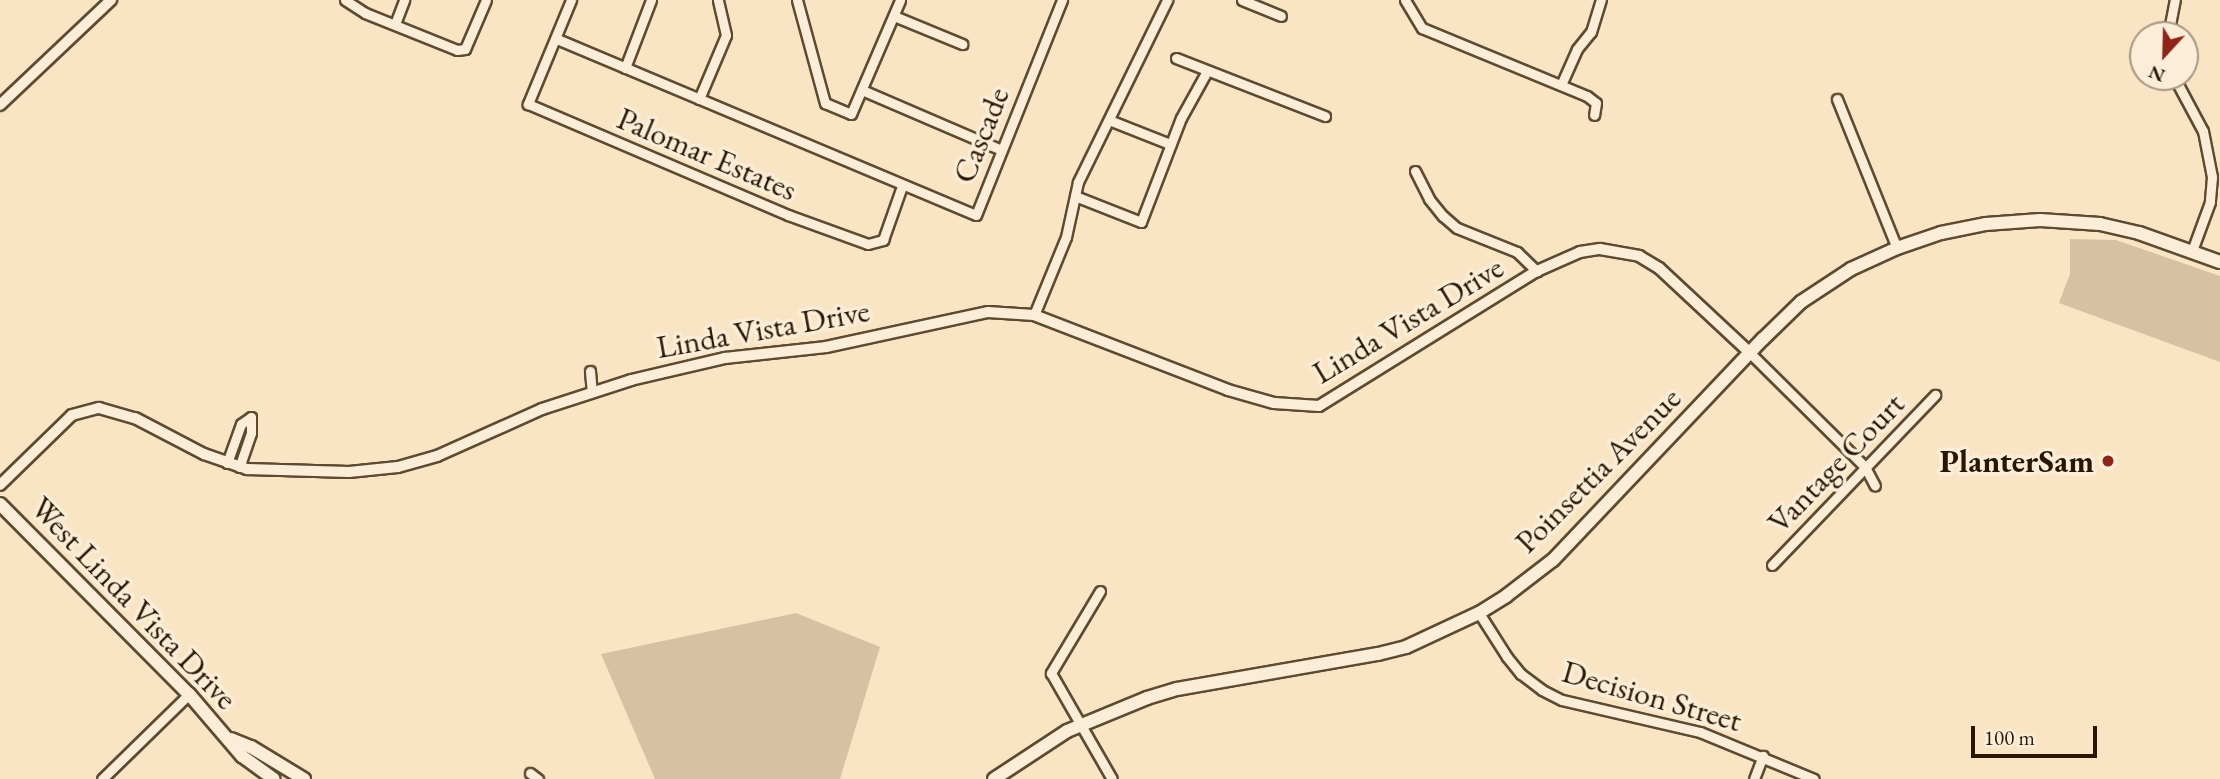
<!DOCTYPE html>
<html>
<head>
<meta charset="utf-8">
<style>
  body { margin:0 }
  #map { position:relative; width:2220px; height:779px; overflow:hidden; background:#f9e4c3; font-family:"EB Garamond",serif }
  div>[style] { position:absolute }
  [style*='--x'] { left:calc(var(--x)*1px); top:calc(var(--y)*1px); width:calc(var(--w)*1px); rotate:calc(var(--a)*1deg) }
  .green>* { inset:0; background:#d6c1a2 }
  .roads { filter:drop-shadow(2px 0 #5e4a31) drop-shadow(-2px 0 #5e4a31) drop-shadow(0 2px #5e4a31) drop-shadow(0 -2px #5e4a31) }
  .minor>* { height:9px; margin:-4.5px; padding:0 4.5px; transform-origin:4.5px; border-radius:4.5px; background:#fbedd8 }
  .tertiary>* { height:10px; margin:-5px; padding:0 5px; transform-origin:5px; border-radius:5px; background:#fbedd8 }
  .secondary>* { height:12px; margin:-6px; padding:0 6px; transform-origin:6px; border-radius:6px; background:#fbedd8 }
  .dots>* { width:19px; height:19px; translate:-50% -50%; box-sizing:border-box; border:4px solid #fbedd8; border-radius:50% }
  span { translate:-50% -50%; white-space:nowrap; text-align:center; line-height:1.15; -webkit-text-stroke:7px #fbedd8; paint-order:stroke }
  .street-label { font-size:32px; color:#2a1600 }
  .poi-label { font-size:32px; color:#2a1600; font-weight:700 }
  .right { translate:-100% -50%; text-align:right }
  .north { position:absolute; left:2129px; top:21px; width:70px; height:70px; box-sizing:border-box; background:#fbedd8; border:2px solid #a79782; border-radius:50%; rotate:202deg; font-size:19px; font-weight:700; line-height:28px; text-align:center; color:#2a1600 }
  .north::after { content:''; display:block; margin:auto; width:24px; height:32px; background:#8f2418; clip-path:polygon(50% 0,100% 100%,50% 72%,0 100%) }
  .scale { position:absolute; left:1971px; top:726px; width:126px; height:32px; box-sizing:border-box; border:4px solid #2a1600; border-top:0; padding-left:9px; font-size:21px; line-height:24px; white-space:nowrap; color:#2a1600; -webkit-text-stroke:5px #fbedd8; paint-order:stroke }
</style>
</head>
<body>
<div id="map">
  <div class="green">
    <div style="clip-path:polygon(2070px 239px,2116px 240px,2220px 276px,2220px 362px,2059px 303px,2070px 274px)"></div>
    <div style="clip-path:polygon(796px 613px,880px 647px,840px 779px,655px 779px,601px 654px)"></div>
  </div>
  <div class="roads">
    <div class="minor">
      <div style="--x:345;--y:0;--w:24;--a:33"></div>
      <div style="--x:365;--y:13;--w:99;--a:21.9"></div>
      <div style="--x:457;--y:50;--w:8;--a:-7"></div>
      <div style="--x:465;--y:49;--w:53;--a:-66.8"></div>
      <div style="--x:571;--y:0;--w:113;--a:112.5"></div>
      <div style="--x:528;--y:104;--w:283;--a:23.1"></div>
      <div style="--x:788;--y:215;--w:85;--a:19.9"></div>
      <div style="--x:868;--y:244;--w:16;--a:-15"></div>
      <div style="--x:883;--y:240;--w:57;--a:-70.6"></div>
      <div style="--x:797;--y:0;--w:107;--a:74.8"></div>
      <div style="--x:825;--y:103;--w:28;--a:23"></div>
      <div style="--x:851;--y:114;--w:124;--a:-66.7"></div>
      <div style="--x:1242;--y:0;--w:42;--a:22.3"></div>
      <div style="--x:1405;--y:0;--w:33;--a:59"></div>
      <div style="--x:1422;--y:28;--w:178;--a:22.4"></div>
      <div style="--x:1587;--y:96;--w:11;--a:38"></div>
      <div style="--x:1596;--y:103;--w:12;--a:99"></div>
      <div style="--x:894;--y:16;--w:74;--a:22.4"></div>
      <div style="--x:395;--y:24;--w:26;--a:-69"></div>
      <div style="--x:2168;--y:35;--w:36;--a:-79"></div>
      <div style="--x:557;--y:39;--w:454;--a:22.8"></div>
      <div style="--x:976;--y:215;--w:232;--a:-68.2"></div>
      <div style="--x:1176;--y:58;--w:160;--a:21.3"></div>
      <div style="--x:625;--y:68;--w:73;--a:-69.1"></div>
      <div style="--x:2174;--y:77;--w:61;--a:61.8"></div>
      <div style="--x:2203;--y:131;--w:47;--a:78.9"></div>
      <div style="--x:2212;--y:177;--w:25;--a:95"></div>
      <div style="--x:2210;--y:202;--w:52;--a:110.2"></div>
      <div style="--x:1561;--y:85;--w:39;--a:-66"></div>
      <div style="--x:1577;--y:49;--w:22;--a:-51"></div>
      <div style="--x:1591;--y:32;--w:34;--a:-73"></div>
      <div style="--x:862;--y:90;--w:151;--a:23.3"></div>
      <div style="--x:699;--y:99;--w:69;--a:-67.1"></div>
      <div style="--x:726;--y:35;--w:36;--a:-103"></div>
      <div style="--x:1837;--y:99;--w:161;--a:68.1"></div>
      <div style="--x:1109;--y:120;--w:66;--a:21.5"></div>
      <div style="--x:1415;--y:171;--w:31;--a:63"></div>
      <div style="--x:1429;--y:199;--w:22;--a:51"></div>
      <div style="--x:1443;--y:216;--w:18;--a:41"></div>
      <div style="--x:1457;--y:228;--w:65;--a:21.8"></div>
      <div style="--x:1517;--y:252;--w:28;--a:44"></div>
      <div style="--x:1075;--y:196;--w:71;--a:21.5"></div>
      <div style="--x:1141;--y:222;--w:111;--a:-69"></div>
      <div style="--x:1181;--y:118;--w:54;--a:-61"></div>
      <div style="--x:1034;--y:315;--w:84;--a:-67.7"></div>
      <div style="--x:1066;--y:237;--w:56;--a:-77.7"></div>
      <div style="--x:1078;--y:182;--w:203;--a:-63.9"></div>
      <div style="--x:1750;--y:353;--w:162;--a:44.7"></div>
      <div style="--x:1865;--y:467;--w:21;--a:62"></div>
      <div style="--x:590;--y:371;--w:21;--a:85"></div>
      <div style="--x:227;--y:463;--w:41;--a:-70.3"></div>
      <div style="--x:241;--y:424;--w:12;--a:-35"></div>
      <div style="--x:251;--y:417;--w:16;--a:90"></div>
      <div style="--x:251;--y:433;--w:36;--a:109"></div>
      <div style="--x:1772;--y:565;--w:236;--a:-46.2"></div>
      <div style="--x:1100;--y:591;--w:96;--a:120.9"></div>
      <div style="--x:1051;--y:673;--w:122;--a:60.1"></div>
      <div style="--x:1479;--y:613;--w:52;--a:57.5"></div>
      <div style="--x:1507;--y:657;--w:22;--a:51"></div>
      <div style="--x:1521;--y:674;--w:26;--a:37"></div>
      <div style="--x:1542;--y:690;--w:22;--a:27"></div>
      <div style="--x:1562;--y:700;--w:142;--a:13.1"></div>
      <div style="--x:1700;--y:732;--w:123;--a:22.4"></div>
      <div style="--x:530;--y:773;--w:10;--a:37"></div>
      <div style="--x:102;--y:779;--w:122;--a:-44.3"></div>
      <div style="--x:1754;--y:779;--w:25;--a:-69"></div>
    </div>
    <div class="tertiary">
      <div style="--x:0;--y:105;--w:153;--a:-43.4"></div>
      <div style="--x:0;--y:485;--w:100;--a:-44.2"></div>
      <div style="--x:72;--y:415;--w:28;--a:-15"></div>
      <div style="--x:99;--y:408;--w:37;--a:16"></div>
      <div style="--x:135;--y:418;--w:78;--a:27.6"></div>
      <div style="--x:204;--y:454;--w:46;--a:19.2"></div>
      <div style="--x:247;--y:469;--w:102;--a:1.7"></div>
      <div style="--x:349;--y:472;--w:49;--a:-5.8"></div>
      <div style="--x:398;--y:467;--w:41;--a:-15.8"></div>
      <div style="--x:437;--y:456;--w:115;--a:-24.1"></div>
      <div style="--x:542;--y:409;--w:94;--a:-18"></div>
      <div style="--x:631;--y:380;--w:97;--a:-13.2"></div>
      <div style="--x:725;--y:358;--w:102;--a:-6.2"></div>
      <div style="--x:826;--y:347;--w:166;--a:-12.2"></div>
      <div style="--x:988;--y:312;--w:46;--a:3.7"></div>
      <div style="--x:1034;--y:315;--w:208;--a:21.1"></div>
      <div style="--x:1228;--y:390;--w:48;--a:15.8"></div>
      <div style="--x:1274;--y:403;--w:45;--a:3.8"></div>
      <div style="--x:1319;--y:406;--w:256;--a:-31.8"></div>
      <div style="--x:1537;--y:271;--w:47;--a:-23.8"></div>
      <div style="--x:1580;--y:252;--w:20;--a:-9"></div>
      <div style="--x:1600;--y:249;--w:40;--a:10"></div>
      <div style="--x:1639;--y:256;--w:23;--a:31"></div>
      <div style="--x:1659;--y:268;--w:125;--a:43"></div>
    </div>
    <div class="secondary">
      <div style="--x:0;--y:504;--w:268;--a:45.2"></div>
      <div style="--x:189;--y:694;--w:82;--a:49.5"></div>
      <div style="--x:242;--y:756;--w:39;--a:36"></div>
      <div style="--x:231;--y:739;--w:22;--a:22"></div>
      <div style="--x:251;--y:747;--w:62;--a:31.1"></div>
      <div style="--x:994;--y:779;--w:87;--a:-33.3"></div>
      <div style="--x:1067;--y:731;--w:87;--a:-22.4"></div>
      <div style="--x:1147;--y:698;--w:31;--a:-17"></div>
      <div style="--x:1177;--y:689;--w:204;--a:-9.9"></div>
      <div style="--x:1378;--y:654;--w:29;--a:-14"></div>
      <div style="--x:1406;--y:647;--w:81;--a:-25"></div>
      <div style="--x:1479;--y:613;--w:32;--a:-32"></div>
      <div style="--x:1506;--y:596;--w:59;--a:-37.5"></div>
      <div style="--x:1553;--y:560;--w:305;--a:-46.5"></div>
      <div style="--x:1763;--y:339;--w:53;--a:-44.2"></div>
      <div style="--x:1801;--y:302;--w:60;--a:-33.4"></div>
      <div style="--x:1851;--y:269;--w:51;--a:-24.5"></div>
      <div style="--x:1897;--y:248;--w:46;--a:-18.8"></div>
      <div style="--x:1941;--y:233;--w:46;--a:-11.3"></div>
      <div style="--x:1986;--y:224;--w:54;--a:-4.2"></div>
      <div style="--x:2040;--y:220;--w:60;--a:3.8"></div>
      <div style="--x:2100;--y:224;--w:40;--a:13"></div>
      <div style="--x:2139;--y:233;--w:86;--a:19.7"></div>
    </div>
  </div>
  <div class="dots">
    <div style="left:2108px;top:461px;background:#8f2418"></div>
  </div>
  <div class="street-label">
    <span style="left:981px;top:135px;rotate:-68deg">Cascade</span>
    <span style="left:707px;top:154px;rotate:23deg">Palomar Estates</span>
    <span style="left:1408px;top:320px;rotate:-31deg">Linda Vista Drive</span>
    <span style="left:763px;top:329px;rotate:-10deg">Linda Vista Drive</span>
    <span style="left:1836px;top:463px;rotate:-46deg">Vantage Court</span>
    <span style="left:1598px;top:470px;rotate:-45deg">Poinsettia Avenue</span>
    <span style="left:134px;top:603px;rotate:46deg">West Linda Vista Drive</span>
    <span style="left:1652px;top:696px;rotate:16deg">Decision Street</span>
  </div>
  <div class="poi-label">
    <span class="right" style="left:2094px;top:461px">PlanterSam</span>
  </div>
  <div class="north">N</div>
  <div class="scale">100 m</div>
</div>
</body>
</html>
